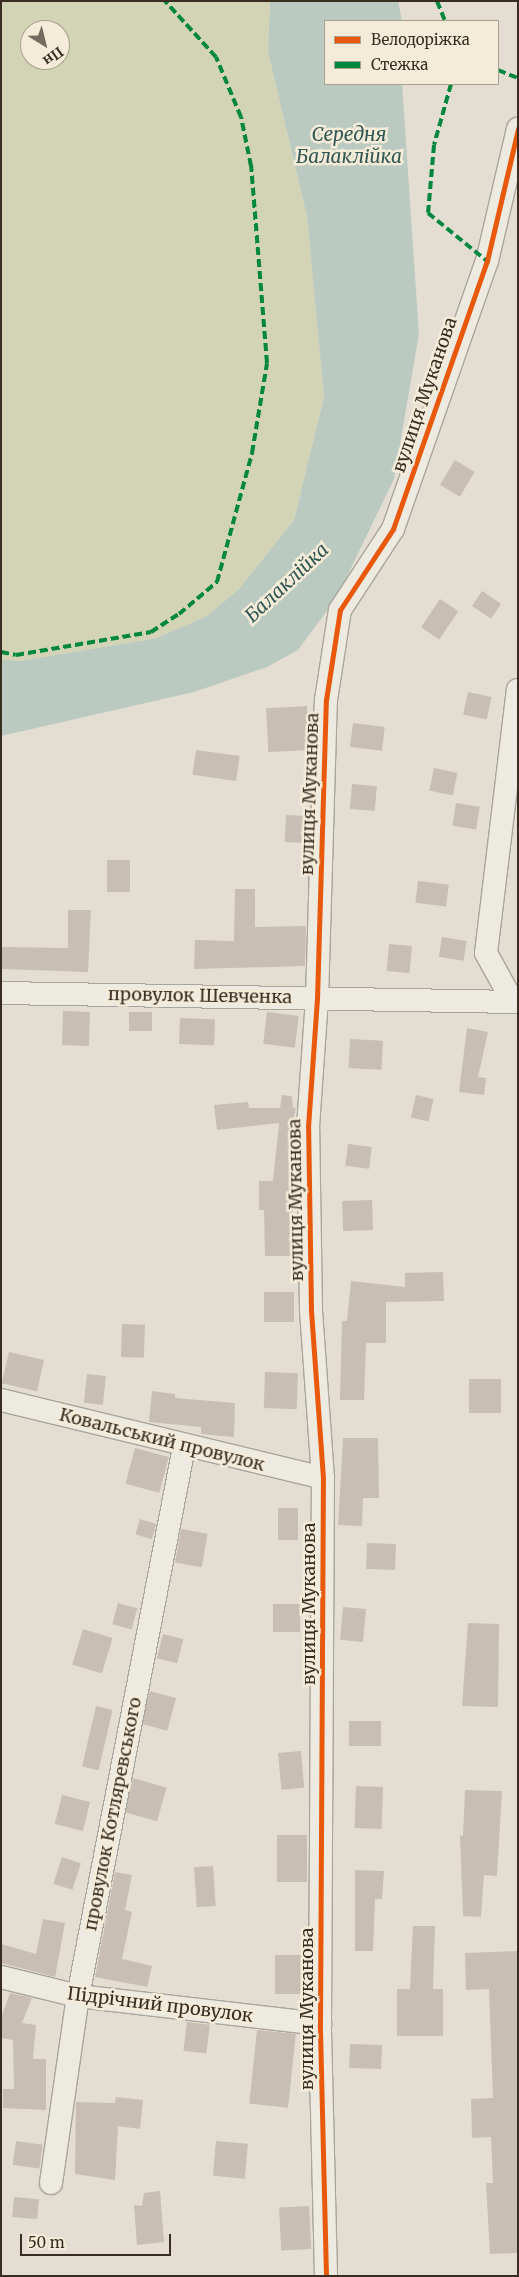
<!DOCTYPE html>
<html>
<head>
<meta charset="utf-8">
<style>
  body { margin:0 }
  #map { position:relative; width:519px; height:2277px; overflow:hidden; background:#e4ded2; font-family:Merriweather,serif }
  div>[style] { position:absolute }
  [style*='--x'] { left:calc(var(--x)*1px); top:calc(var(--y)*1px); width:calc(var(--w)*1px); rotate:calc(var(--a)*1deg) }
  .green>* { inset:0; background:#d3d3b5 }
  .water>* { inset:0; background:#bbcac1 }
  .building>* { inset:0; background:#c8beb3; transform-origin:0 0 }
  .roads { filter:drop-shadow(1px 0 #aaa49a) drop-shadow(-1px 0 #aaa49a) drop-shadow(0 1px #aaa49a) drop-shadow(0 -1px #aaa49a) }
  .minor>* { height:22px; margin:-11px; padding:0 11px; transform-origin:11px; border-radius:11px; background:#edeae2 }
  .quiet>* { height:4px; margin-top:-2px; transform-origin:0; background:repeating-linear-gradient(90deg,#00873e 0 8px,transparent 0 12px) }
  .cycleway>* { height:5px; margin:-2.5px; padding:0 2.5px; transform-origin:2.5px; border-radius:2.5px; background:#e8590c }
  span { translate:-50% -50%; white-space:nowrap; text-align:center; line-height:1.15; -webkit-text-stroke:5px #f4ecd9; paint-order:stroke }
  .street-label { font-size:18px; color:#392d22 }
  .water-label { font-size:19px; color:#325855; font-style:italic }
  .frame { position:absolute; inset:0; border:2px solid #392d22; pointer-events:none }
  .legend { position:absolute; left:324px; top:20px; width:175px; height:65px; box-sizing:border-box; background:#f4ecd9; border:1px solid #a9a090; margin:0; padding:6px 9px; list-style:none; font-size:15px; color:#392d22 }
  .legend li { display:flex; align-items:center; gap:10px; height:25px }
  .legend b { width:25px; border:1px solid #a9a090 }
  .north { position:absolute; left:20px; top:20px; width:50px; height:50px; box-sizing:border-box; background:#f4ecd9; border:1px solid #a9a090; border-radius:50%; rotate:144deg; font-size:14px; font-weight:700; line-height:20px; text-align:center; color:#392d22 }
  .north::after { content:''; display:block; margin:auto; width:18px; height:22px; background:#756b60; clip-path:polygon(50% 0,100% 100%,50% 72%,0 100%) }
  .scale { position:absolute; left:20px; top:2234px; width:151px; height:22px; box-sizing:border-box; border:2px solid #392d22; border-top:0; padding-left:6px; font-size:15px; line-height:18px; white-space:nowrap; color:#392d22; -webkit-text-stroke:4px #f4ecd9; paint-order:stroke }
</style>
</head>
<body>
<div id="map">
  <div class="green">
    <div style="clip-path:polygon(evenodd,1px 1px,270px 1px,268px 52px,307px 216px,324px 397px,294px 520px,239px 589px,207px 616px,157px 638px,20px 661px,1px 660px,1px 1px,30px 30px,60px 30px,60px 60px,30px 60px,30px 30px)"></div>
  </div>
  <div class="water">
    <div style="clip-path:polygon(270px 1px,398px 1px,402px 21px,325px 21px,325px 84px,402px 84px,419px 334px,394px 479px,337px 597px,298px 650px,267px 667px,194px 692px,1px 736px,1px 660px,20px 661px,157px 638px,207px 616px,239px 589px,294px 520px,324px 397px,307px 216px,268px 52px)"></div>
  </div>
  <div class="building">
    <div style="left:455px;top:460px;width:23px;height:29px;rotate:31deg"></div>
    <div style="left:482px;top:591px;width:23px;height:18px;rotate:34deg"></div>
    <div style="left:440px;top:599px;width:22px;height:34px;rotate:34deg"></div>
    <div style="left:468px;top:692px;width:24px;height:23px;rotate:12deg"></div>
    <div style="left:307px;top:706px;width:44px;height:41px;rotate:87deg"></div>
    <div style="left:353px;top:723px;width:32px;height:24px;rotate:7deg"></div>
    <div style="left:196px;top:750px;width:44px;height:25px;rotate:8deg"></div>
    <div style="left:434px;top:768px;width:24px;height:23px;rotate:12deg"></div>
    <div style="left:352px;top:784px;width:25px;height:25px;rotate:5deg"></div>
    <div style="left:456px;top:803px;width:24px;height:23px;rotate:9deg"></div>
    <div style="left:286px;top:815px;width:21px;height:27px;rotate:3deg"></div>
    <div style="left:107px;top:860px;width:23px;height:32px"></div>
    <div style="left:418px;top:881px;width:31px;height:22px;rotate:7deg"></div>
    <div style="clip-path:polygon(235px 889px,255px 889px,255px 927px,306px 926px,305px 966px,194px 969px,195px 940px,234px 941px)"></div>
    <div style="clip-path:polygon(68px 910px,91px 910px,88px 972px,1px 969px,1px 947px,68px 948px)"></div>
    <div style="left:442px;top:937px;width:25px;height:20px;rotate:9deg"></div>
    <div style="left:389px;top:944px;width:23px;height:27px;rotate:5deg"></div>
    <div style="left:63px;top:1011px;width:27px;height:34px;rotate:2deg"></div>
    <div style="left:129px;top:1012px;width:23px;height:19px"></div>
    <div style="left:267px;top:1012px;width:32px;height:32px;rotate:7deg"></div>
    <div style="left:180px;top:1018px;width:35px;height:26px;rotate:2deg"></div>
    <div style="clip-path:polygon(467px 1028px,488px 1032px,478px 1077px,486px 1078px,484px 1095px,459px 1092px)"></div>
    <div style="left:350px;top:1039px;width:33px;height:29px;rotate:3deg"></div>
    <div style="clip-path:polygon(282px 1095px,292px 1096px,293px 1108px,296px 1108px,293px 1121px,293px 1256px,265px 1256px,264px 1210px,259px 1210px,259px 1181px,273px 1181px,279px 1123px,217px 1130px,214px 1105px,248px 1102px,249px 1108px,280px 1108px)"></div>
    <div style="left:416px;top:1095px;width:18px;height:23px;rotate:13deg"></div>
    <div style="left:348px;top:1144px;width:24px;height:22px;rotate:7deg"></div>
    <div style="left:372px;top:1200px;width:30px;height:30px;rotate:88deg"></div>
    <div style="clip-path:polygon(443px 1272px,444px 1301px,386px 1302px,386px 1343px,366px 1343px,364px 1400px,340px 1400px,342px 1321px,347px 1321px,351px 1281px,405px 1287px,405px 1273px)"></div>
    <div style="left:264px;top:1292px;width:30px;height:30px"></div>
    <div style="left:122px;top:1324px;width:23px;height:33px;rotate:2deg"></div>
    <div style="left:9px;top:1352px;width:36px;height:32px;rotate:13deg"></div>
    <div style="left:265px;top:1372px;width:33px;height:36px;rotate:2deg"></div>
    <div style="left:87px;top:1374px;width:19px;height:29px;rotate:6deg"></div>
    <div style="left:469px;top:1379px;width:32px;height:34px"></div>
    <div style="clip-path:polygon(152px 1391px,175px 1394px,175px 1398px,235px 1403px,234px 1437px,201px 1434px,201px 1427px,149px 1422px)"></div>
    <div style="clip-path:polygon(343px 1438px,378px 1438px,379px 1498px,363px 1498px,362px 1526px,338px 1525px)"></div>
    <div style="left:135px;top:1448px;width:35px;height:37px;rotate:15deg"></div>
    <div style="left:278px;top:1508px;width:20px;height:32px"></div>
    <div style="left:140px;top:1519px;width:17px;height:16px;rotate:17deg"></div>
    <div style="left:181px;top:1529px;width:27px;height:34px;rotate:10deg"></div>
    <div style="left:367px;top:1543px;width:29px;height:26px;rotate:2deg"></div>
    <div style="left:118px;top:1603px;width:20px;height:22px;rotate:15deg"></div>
    <div style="left:273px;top:1604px;width:27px;height:28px"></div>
    <div style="left:343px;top:1607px;width:23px;height:33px;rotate:5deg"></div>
    <div style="clip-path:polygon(468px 1623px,499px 1624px,498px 1707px,462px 1706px)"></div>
    <div style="left:83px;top:1629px;width:31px;height:37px;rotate:17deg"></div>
    <div style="left:163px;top:1634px;width:21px;height:25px;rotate:14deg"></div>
    <div style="left:150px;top:1691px;width:27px;height:34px;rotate:15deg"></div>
    <div style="left:96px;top:1706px;width:17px;height:62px;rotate:13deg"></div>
    <div style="left:349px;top:1721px;width:32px;height:25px"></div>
    <div style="left:301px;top:1751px;width:37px;height:23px;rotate:85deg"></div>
    <div style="left:133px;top:1778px;width:35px;height:35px;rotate:16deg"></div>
    <div style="left:356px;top:1786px;width:27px;height:42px;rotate:2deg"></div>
    <div style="clip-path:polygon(465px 1790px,502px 1791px,497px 1876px,484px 1875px,481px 1917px,463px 1916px,460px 1835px,463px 1836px)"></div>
    <div style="left:62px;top:1795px;width:29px;height:30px;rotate:14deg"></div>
    <div style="left:307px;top:1835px;width:47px;height:30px;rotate:90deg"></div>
    <div style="left:62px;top:1857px;width:20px;height:28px;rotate:18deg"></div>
    <div style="left:213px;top:1866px;width:40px;height:19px;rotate:86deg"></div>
    <div style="clip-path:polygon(355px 1870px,384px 1871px,382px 1899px,375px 1899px,373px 1951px,355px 1951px)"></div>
    <div style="clip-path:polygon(115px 1872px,132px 1875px,125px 1910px,132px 1912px,122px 1959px,152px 1966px,147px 1987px,95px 1977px)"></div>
    <div style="clip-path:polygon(43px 1919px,65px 1923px,55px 1977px,1px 1963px,1px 1944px,36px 1954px)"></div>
    <div style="clip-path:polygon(413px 1926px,435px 1926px,433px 1989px,443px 1989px,443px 2036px,397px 2036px,397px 1989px,410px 1989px)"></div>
    <div style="clip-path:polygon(518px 1951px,518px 2253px,490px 2254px,486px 2183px,493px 2183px,491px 2137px,472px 2138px,471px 2099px,493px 2098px,489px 1989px,466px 1990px,465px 1953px)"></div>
    <div style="left:275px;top:1955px;width:31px;height:39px"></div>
    <div style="clip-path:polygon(10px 1993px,32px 1998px,22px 2023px,36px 2025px,33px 2059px,46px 2059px,46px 2110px,3px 2108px,3px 2089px,14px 2089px,13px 2040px,1px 2038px,1px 2018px)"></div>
    <div style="left:187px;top:2022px;width:23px;height:29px;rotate:7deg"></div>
    <div style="left:257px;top:2030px;width:39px;height:74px;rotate:6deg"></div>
    <div style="left:350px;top:2044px;width:32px;height:24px;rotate:2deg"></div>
    <div style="clip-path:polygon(116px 2097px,143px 2100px,140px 2129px,118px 2126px,115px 2180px,75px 2174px,76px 2102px,115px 2103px)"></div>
    <div style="left:16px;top:2141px;width:27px;height:24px;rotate:8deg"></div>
    <div style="left:216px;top:2141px;width:32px;height:35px;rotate:5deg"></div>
    <div style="clip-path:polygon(160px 2191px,164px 2242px,137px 2245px,134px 2205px,142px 2206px,144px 2193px)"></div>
    <div style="left:14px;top:2197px;width:25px;height:20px;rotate:5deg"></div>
    <div style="left:309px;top:2206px;width:43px;height:30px;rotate:87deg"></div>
  </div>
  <div class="roads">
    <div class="minor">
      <div style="--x:1;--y:993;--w:517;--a:1"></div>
      <div style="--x:513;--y:1002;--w:56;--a:-118.9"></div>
      <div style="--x:486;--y:953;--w:265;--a:-83.1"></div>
      <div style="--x:1;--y:1400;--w:331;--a:13.6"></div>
      <div style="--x:1;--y:1977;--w:79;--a:13.9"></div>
      <div style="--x:78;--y:1996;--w:244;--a:6.6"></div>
      <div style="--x:51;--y:2183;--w:189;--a:-81.8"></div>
      <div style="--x:78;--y:1996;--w:559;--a:-79.07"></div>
      <div style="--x:326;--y:2276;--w:252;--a:-91.4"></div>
      <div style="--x:320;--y:2024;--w:546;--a:-89.69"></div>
      <div style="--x:323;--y:1478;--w:168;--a:-94.1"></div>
      <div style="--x:311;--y:1310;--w:183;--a:-90.9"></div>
      <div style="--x:308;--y:1127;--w:128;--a:-86"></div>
      <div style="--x:317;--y:999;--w:299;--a:-88.3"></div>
      <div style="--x:326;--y:700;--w:91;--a:-81.2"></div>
      <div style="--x:340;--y:610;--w:97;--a:-56.8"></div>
      <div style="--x:393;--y:529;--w:284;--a:-70.7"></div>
      <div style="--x:487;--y:261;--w:136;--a:-76.8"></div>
    </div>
  </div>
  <div class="quiet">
    <div style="--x:437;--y:1;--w:22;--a:68"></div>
    <div style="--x:498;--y:70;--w:22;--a:22"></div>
    <div style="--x:451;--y:84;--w:63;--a:105.6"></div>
    <div style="--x:434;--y:145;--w:68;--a:95"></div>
    <div style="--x:428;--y:213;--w:76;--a:39.1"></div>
    <div style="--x:1;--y:652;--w:15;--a:11"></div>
    <div style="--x:16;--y:655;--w:137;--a:-9.7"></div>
    <div style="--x:151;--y:632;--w:33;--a:-33"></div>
    <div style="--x:179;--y:614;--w:50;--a:-40.1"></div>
    <div style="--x:217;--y:582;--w:134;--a:-74.8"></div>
    <div style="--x:252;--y:453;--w:91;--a:-80.5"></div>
    <div style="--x:267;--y:363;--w:198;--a:-94.6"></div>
    <div style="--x:251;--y:166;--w:50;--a:-101.5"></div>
    <div style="--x:241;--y:117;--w:65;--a:-112.6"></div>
    <div style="--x:216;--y:57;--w:76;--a:-132.3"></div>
  </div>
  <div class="cycleway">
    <div style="--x:326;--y:2276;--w:252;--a:-91.4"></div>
    <div style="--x:320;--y:2024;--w:546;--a:-89.69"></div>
    <div style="--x:323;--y:1478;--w:168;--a:-94.1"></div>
    <div style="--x:311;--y:1310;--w:183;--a:-90.9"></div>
    <div style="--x:308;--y:1127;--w:128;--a:-86"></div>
    <div style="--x:317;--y:999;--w:299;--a:-88.3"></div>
    <div style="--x:326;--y:700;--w:91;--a:-81.2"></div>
    <div style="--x:340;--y:610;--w:97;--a:-56.8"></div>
    <div style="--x:393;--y:529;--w:284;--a:-70.7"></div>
    <div style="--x:487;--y:261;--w:136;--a:-76.8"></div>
  </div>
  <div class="street-label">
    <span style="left:425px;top:395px;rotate:-71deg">вулиця Муканова</span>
    <span style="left:310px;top:794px;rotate:-88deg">вулиця Муканова</span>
    <span style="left:200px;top:996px;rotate:1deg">провулок Шевченка</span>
    <span style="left:296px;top:1200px;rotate:-91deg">вулиця Муканова</span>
    <span style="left:162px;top:1440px;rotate:14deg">Ковальський провулок</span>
    <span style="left:309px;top:1604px;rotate:-90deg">вулиця Муканова</span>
    <span style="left:113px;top:1814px;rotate:-79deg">провулок Котляревського</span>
    <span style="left:160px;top:2005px;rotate:7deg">Підрічний провулок</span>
    <span style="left:307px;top:2009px;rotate:-90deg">вулиця Муканова</span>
  </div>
  <div class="water-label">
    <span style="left:349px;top:146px">Середня<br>Балаклійка</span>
    <span style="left:287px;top:583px;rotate:-43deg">Балаклійка</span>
  </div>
  <div class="frame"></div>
  <ul class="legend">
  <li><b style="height:6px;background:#e8590c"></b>Велодоріжка</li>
  <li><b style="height:6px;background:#00873e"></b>Стежка</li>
  </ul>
  <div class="north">Пн</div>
  <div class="scale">50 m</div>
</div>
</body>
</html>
